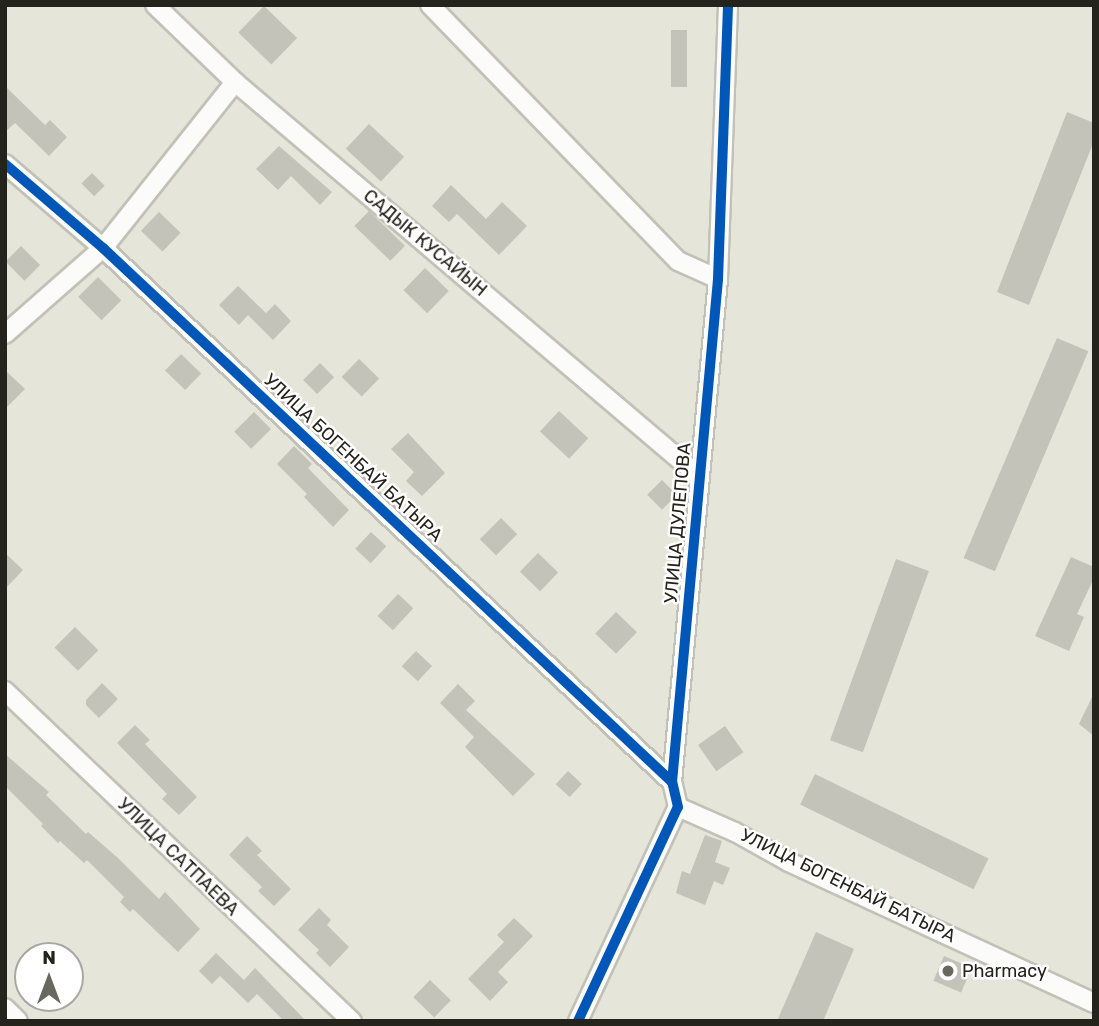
<!DOCTYPE html>
<html>
<head>
<meta charset="utf-8">
<style>
  body { margin:0 }
  #map { position:relative; width:1099px; height:1026px; overflow:hidden; background:#e5e5d9; font-family:Rubik,sans-serif }
  div>[style] { position:absolute }
  [style*='--x'] { left:calc(var(--x)*1px); top:calc(var(--y)*1px); width:calc(var(--w)*1px); rotate:calc(var(--a)*1deg) }
  .building>* { inset:0; background:#c3c3b9; transform-origin:0 0 }
  .roads { filter:drop-shadow(2px 0 #c2c1b8) drop-shadow(-2px 0 #c2c1b8) drop-shadow(0 2px #c2c1b8) drop-shadow(0 -2px #c2c1b8) }
  .minor>* { height:18px; margin:-9px; padding:0 9px; transform-origin:9px; border-radius:9px; background:#fbfbf9 }
  .cycleway>* { height:10px; margin:-5px; padding:0 5px; transform-origin:5px; border-radius:5px; background:#0057b8 }
  .dots>* { width:19px; height:19px; translate:-50% -50%; box-sizing:border-box; border:4px solid #fff; border-radius:50% }
  span { translate:-50% -50%; white-space:nowrap; text-align:center; line-height:1.15; -webkit-text-stroke:5px #fff; paint-order:stroke }
  .street-label { font-size:18px; color:#25241c }
  .poi-label { font-size:18px; color:#25241c }
  .left { translate:0 -50%; text-align:left }
  .frame { position:absolute; inset:0; border:7px solid #25241c; pointer-events:none }
  .north { position:absolute; left:14px; top:942px; width:70px; height:70px; box-sizing:border-box; background:#fff; border:2px solid #a8a7a4; border-radius:50%; rotate:0deg; font-size:19px; font-weight:700; line-height:28px; text-align:center; color:#25241c }
  .north::after { content:''; display:block; margin:auto; width:24px; height:32px; background:#68685e; clip-path:polygon(50% 0,100% 100%,50% 72%,0 100%) }
</style>
</head>
<body>
<div id="map">
  <div class="building">
    <div style="left:264px;top:6px;width:46px;height:37px;rotate:44deg"></div>
    <div style="left:671px;top:30px;width:16px;height:57px"></div>
    <div style="clip-path:polygon(5px 86px,45px 125px,50px 120px,67px 137px,49px 156px,15px 123px,5px 132px)"></div>
    <div style="clip-path:polygon(1067px 112px,1094px 123px,1094px 141px,1029px 305px,997px 292px)"></div>
    <div style="left:369px;top:124px;width:48px;height:34px;rotate:43deg"></div>
    <div style="clip-path:polygon(279px 146px,332px 192px,320px 205px,291px 176px,278px 190px,256px 169px)"></div>
    <div style="left:92px;top:173px;width:18px;height:15px;rotate:45deg"></div>
    <div style="clip-path:polygon(451px 185px,486px 219px,502px 202px,527px 226px,499px 255px,457px 214px,449px 222px,432px 206px)"></div>
    <div style="left:369px;top:211px;width:50px;height:21px;rotate:44deg"></div>
    <div style="left:159px;top:212px;width:30px;height:26px;rotate:44deg"></div>
    <div style="left:21px;top:246px;width:27px;height:22px;rotate:45deg"></div>
    <div style="left:425px;top:268px;width:33px;height:31px;rotate:44deg"></div>
    <div style="left:98px;top:277px;width:33px;height:28px;rotate:45deg"></div>
    <div style="clip-path:polygon(238px 286px,266px 313px,275px 304px,291px 321px,273px 340px,248px 315px,239px 325px,219px 305px)"></div>
    <div style="left:1057px;top:338px;width:34px;height:239px;rotate:23deg"></div>
    <div style="left:181px;top:354px;width:28px;height:23px;rotate:44deg"></div>
    <div style="left:359px;top:359px;width:28px;height:25px;rotate:44deg"></div>
    <div style="left:320px;top:363px;width:20px;height:24px;rotate:45deg"></div>
    <div style="clip-path:polygon(5px 370px,25px 389px,5px 409px)"></div>
    <div style="left:559px;top:411px;width:40px;height:28px;rotate:43deg"></div>
    <div style="left:254px;top:412px;width:24px;height:28px;rotate:45deg"></div>
    <div style="clip-path:polygon(408px 433px,445px 473px,422px 496px,406px 481px,414px 472px,391px 449px)"></div>
    <div style="clip-path:polygon(294px 446px,312px 464px,308px 468px,349px 510px,333px 527px,304px 497px,307px 494px,277px 464px)"></div>
    <div style="left:662px;top:480px;width:21px;height:21px;rotate:45deg"></div>
    <div style="left:501px;top:518px;width:23px;height:30px;rotate:45deg"></div>
    <div style="left:371px;top:532px;width:21px;height:23px;rotate:43deg"></div>
    <div style="clip-path:polygon(5px 553px,23px 570px,5px 589px)"></div>
    <div style="left:538px;top:553px;width:28px;height:26px;rotate:44deg"></div>
    <div style="clip-path:polygon(1071px 557px,1094px 567px,1094px 578px,1077px 614px,1084px 617px,1069px 651px,1035px 636px)"></div>
    <div style="left:896px;top:559px;width:35px;height:193px;rotate:20deg"></div>
    <div style="left:398px;top:594px;width:21px;height:30px;rotate:43deg"></div>
    <div style="left:616px;top:612px;width:29px;height:30px;rotate:44deg"></div>
    <div style="left:75px;top:627px;width:33px;height:29px;rotate:45deg"></div>
    <div style="left:416px;top:651px;width:22px;height:21px;rotate:43deg"></div>
    <div style="clip-path:polygon(102px 683px,118px 699px,99px 718px,86px 705px,86px 700px)"></div>
    <div style="clip-path:polygon(458px 684px,475px 701px,466px 710px,535px 774px,513px 796px,465px 747px,474px 737px,440px 703px)"></div>
    <div style="clip-path:polygon(1094px 693px,1094px 736px,1079px 724px)"></div>
    <div style="clip-path:polygon(135px 725px,150px 740px,145px 744px,197px 797px,179px 815px,162px 799px,167px 794px,117px 743px)"></div>
    <div style="left:725px;top:726px;width:32px;height:33px;rotate:55deg"></div>
    <div style="clip-path:polygon(5px 754px,49px 792px,46px 795px,86px 834px,88px 832px,118px 858px,159px 899px,165px 892px,200px 929px,178px 952px,133px 909px,130px 912px,120px 902px,124px 897px,87px 860px,84px 863px,60px 841px,58px 843px,41px 826px,43px 824px,5px 786px)"></div>
    <div style="left:568px;top:771px;width:19px;height:18px;rotate:43deg"></div>
    <div style="left:815px;top:774px;width:193px;height:34px;rotate:26deg"></div>
    <div style="clip-path:polygon(705px 835px,722px 841px,715px 862px,730px 868px,723px 885px,714px 881px,705px 905px,676px 893px,682px 871px,690px 874px)"></div>
    <div style="clip-path:polygon(247px 836px,262px 851px,257px 855px,291px 889px,274px 906px,258px 891px,262px 887px,229px 855px)"></div>
    <div style="clip-path:polygon(319px 908px,331px 920px,327px 925px,349px 947px,330px 967px,316px 953px,319px 950px,298px 930px)"></div>
    <div style="clip-path:polygon(514px 918px,533px 936px,498px 972px,508px 982px,490px 1001px,468px 979px,504px 942px,497px 935px)"></div>
    <div style="clip-path:polygon(816px 932px,854px 949px,823px 1021px,777px 1021px)"></div>
    <div style="clip-path:polygon(216px 953px,244px 980px,255px 968px,306px 1021px,284px 1021px,257px 994px,248px 1003px,220px 976px,212px 984px,199px 971px)"></div>
    <div style="left:944px;top:956px;width:30px;height:27px;rotate:23deg"></div>
    <div style="left:430px;top:980px;width:29px;height:24px;rotate:44deg"></div>
  </div>
  <div class="roads">
    <div class="minor">
      <div style="--x:155;--y:5;--w:111;--a:43.9"></div>
      <div style="--x:235;--y:82;--w:610;--a:40.35"></div>
      <div style="--x:430;--y:5;--w:356;--a:45.9"></div>
      <div style="--x:678;--y:261;--w:44;--a:24.2"></div>
      <div style="--x:5;--y:164;--w:129;--a:40.6"></div>
      <div style="--x:103;--y:248;--w:780;--a:43.18"></div>
      <div style="--x:5;--y:334;--w:130;--a:-41.3"></div>
      <div style="--x:103;--y:248;--w:212;--a:-51.5"></div>
      <div style="--x:5;--y:691;--w:479;--a:43.6"></div>
      <div style="--x:678;--y:807;--w:62;--a:23.7"></div>
      <div style="--x:735;--y:832;--w:62;--a:29.1"></div>
      <div style="--x:789;--y:862;--w:336;--a:24.8"></div>
      <div style="--x:5;--y:1008;--w:18;--a:45"></div>
      <div style="--x:578;--y:1021;--w:236;--a:-65"></div>
      <div style="--x:678;--y:807;--w:26;--a:-103"></div>
      <div style="--x:672;--y:782;--w:505;--a:-84.77"></div>
      <div style="--x:718;--y:279;--w:274;--a:-87.9"></div>
    </div>
  </div>
  <div class="cycleway">
    <div style="--x:5;--y:164;--w:129;--a:40.6"></div>
    <div style="--x:103;--y:248;--w:780;--a:43.18"></div>
    <div style="--x:578;--y:1021;--w:236;--a:-65"></div>
    <div style="--x:678;--y:807;--w:26;--a:-103"></div>
    <div style="--x:672;--y:782;--w:505;--a:-84.77"></div>
    <div style="--x:718;--y:279;--w:274;--a:-87.9"></div>
  </div>
  <div class="dots">
    <div style="left:948px;top:971px;background:#68685e"></div>
  </div>
  <div class="street-label">
    <span style="left:425px;top:243px;rotate:40deg">САДЫК КУСАЙЫН</span>
    <span style="left:353px;top:458px;rotate:43deg">УЛИЦА БОГЕНБАЙ БАТЫРА</span>
    <span style="left:678px;top:523px;rotate:-85deg">УЛИЦА ДУЛЕПОВА</span>
    <span style="left:178px;top:857px;rotate:44deg">УЛИЦА САТПАЕВА</span>
    <span style="left:848px;top:886px;rotate:26deg">УЛИЦА БОГЕНБАЙ БАТЫРА</span>
  </div>
  <div class="poi-label">
    <span class="left" style="left:962px;top:971px">Pharmacy</span>
  </div>
  <div class="frame"></div>
  <div class="north">N</div>
</div>
</body>
</html>
